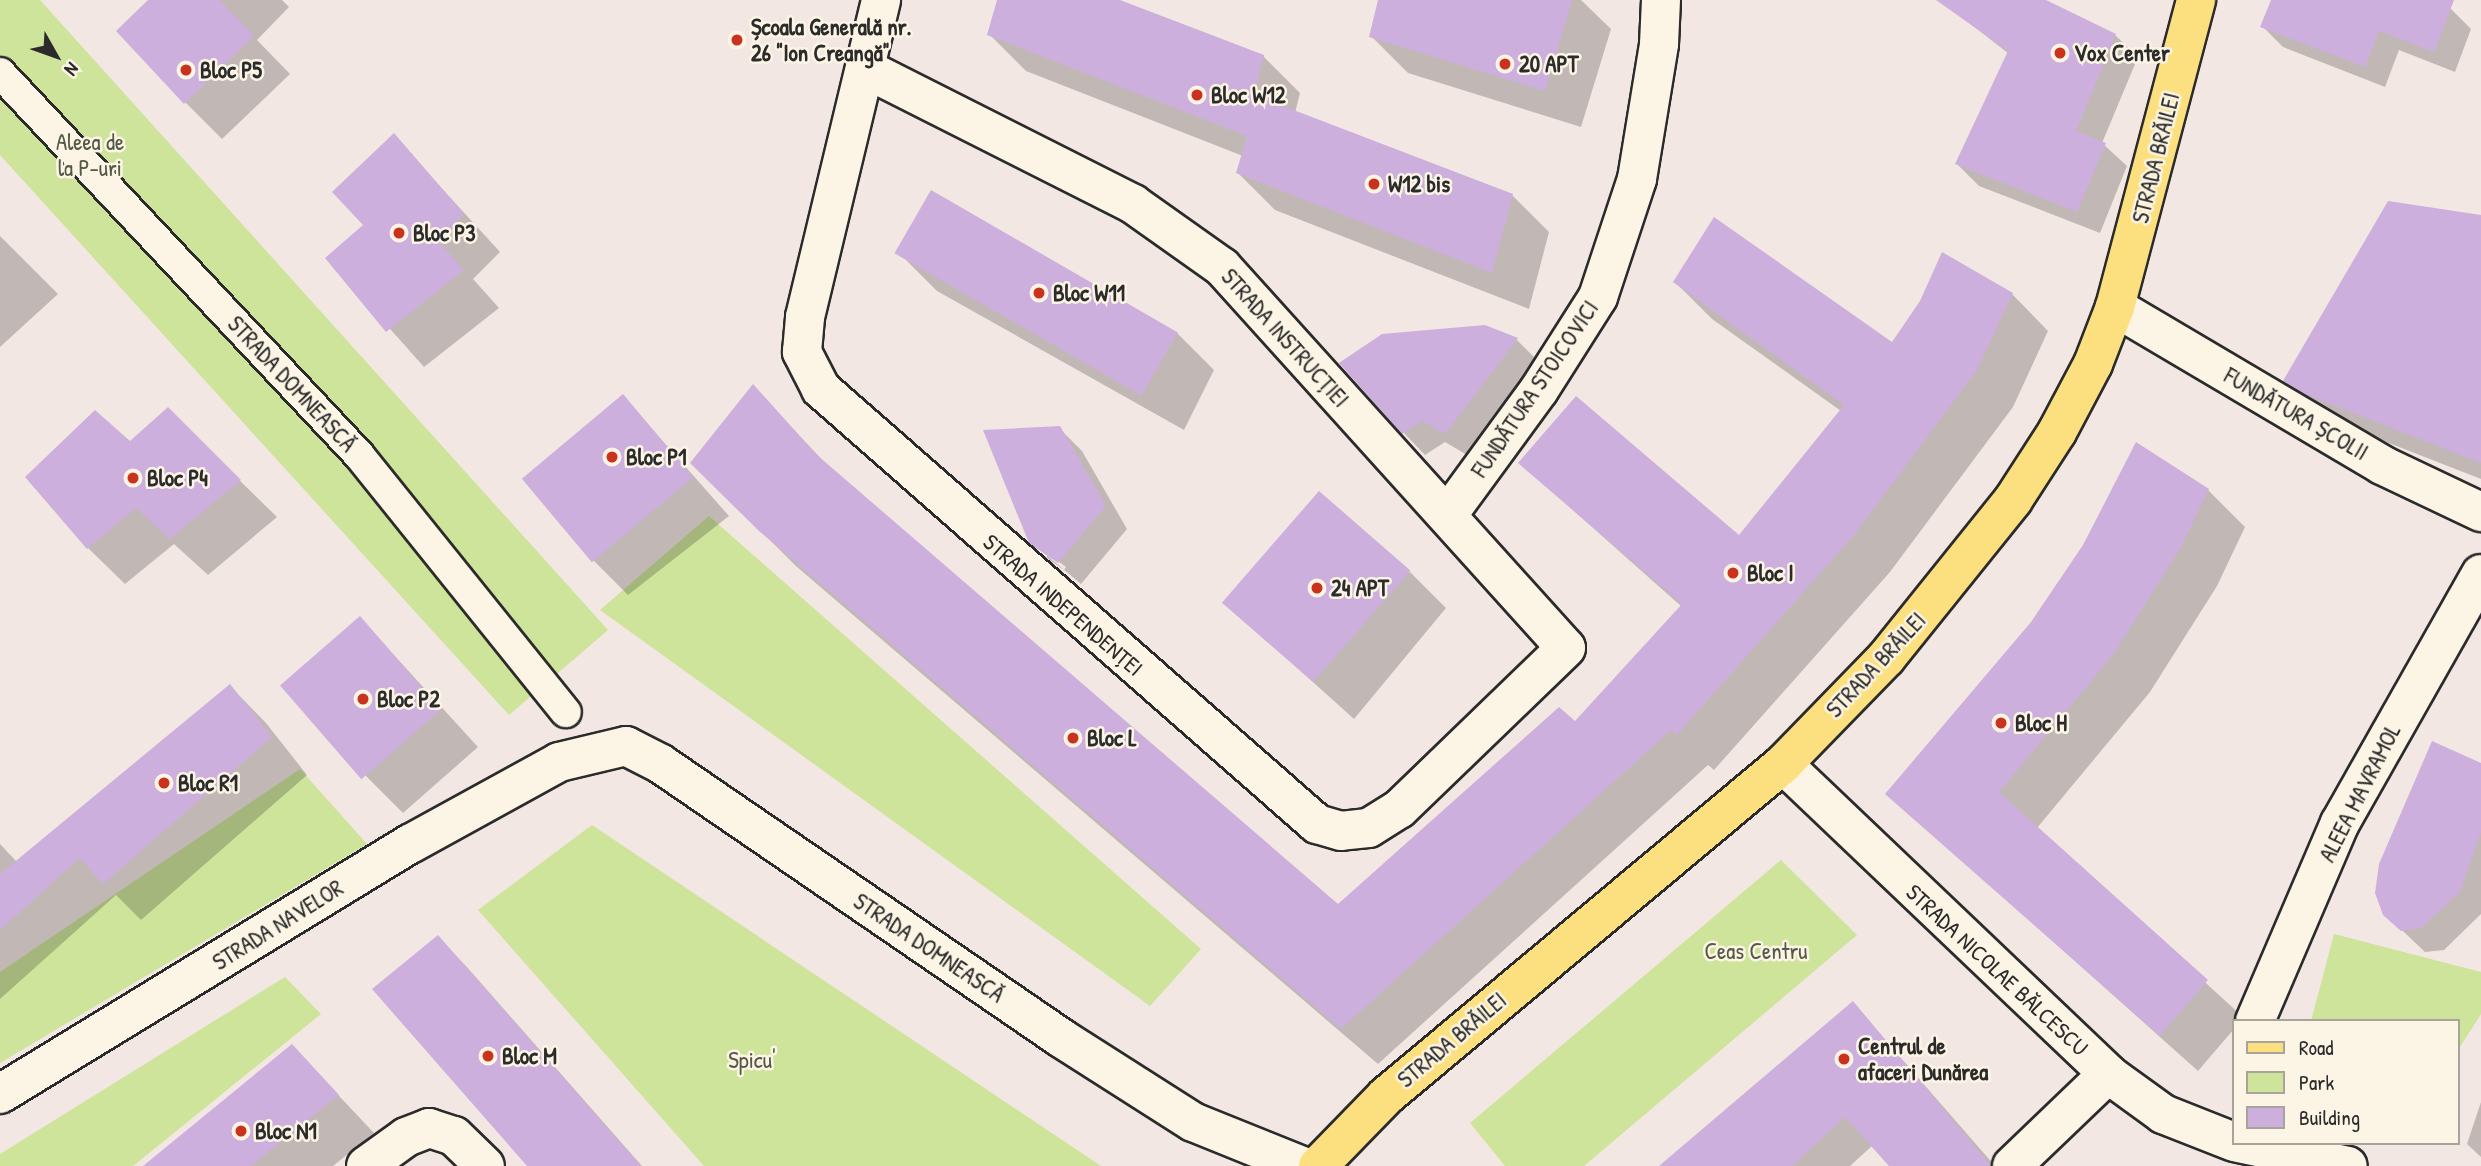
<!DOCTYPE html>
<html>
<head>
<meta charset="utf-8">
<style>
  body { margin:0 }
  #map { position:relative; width:2481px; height:1166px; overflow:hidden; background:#f2e7e3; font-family:"Patrick Hand",sans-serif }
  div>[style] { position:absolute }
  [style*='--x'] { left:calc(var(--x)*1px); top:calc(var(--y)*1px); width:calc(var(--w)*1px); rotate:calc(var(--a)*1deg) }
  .green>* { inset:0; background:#cde49a }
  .shadow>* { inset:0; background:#0003 }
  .building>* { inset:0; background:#ccafdc; transform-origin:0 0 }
  .roads { filter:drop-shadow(2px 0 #2b2b2b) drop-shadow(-2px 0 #2b2b2b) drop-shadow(0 2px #2b2b2b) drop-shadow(0 -2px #2b2b2b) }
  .pedestrian>* { height:30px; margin:-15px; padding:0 15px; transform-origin:15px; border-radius:15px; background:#fcf5e5 }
  .minor>* { height:38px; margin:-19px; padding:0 19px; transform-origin:19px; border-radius:19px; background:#fcf5e5 }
  .secondary>* { height:38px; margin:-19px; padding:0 19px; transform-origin:19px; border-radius:19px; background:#fcf5e5 }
  .primary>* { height:38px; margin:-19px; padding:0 19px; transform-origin:19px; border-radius:19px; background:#fce080 }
  .dots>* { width:19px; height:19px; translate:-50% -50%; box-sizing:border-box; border:4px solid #fcf5e5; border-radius:50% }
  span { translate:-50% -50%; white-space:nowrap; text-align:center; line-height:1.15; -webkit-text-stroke:5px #fcf5e5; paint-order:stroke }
  .poi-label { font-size:23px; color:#2b2b2b; font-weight:700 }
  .left { translate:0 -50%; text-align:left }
  .park-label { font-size:23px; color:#545947 }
  .street-label { font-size:23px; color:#2b2b2b }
  .legend { position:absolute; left:2232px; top:1019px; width:228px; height:126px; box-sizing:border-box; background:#fcf5e5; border:2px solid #a8a49b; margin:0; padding:9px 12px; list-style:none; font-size:21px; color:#2b2b2b }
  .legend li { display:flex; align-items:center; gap:14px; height:35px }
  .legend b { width:35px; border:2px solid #a8a49b }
  .north { position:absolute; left:21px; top:21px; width:70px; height:70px; -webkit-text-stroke:5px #fcf5e5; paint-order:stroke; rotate:130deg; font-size:19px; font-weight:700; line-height:28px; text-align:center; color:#2b2b2b }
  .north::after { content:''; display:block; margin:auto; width:24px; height:32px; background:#2b2b2b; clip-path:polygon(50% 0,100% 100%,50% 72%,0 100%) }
</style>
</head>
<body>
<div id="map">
  <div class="green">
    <div style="clip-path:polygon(0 0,40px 0,608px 630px,509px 715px,0 155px)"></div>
    <div style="clip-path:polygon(709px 516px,1201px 949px,1150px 1006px,600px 610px)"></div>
    <div style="clip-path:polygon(300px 769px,367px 844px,0 1063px,0 972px)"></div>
    <div style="clip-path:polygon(592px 825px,1101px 1166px,704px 1166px,478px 910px)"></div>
    <div style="clip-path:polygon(1781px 860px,1857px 935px,1584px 1166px,1505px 1166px,1470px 1123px)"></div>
    <div style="clip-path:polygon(2334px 934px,2481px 972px,2481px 1014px,2458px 1050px,2458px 1021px,2311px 1021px)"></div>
    <div style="clip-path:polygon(285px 977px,321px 1014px,133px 1166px,0 1166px,0 1154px)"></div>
  </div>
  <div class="shadow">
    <div style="clip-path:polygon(150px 0,282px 0,289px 7px,257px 40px,290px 74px,222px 139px,185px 102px)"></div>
    <div style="clip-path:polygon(999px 0,1115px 0,1263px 56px,1300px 93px,1295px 113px,1512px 195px,1549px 232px,1529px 309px,1275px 210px,1238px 173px,1243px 156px,1026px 71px,989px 34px)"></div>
    <div style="clip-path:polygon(1380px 0,1581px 0,1611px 29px,1581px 127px,1408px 73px,1371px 36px)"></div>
    <div style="clip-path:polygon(1940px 0,2042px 0,2115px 35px,2138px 57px,2102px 143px,2127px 166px,2100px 233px,1979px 186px,1957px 164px,2009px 54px)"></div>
    <div style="clip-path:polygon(2273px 0,2430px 0,2450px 8px,2471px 29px,2455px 72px,2399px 50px,2385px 87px,2283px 47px,2262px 26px)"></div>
    <div style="clip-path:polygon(394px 136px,500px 252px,473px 279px,499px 308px,424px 367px,327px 258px,366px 225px)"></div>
    <div style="clip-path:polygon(2481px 217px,2481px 479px,2335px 422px,2313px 409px,2285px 381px)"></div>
    <div style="clip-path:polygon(0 236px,58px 294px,0 347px)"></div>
    <div style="clip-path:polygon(900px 254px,1177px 333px,1214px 370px,1184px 430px,937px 291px)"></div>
    <div style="clip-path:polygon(1675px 282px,1893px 345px,2012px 294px,2048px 331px,2013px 407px,1890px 572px,1714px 770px,1708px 765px,1378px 1064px,797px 567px,692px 463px,753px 387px,832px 470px,1338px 906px,1575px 723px,1682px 607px,1520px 463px,1740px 538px,1841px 411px,1712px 319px)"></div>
    <div style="clip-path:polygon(1485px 327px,1517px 340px,1539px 362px,1467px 455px,1445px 442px,1425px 455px,1403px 432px)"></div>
    <div style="clip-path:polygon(623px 396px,729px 516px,628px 595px,591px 558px)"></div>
    <div style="clip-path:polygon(168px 410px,277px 517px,208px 575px,174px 544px,125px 584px,88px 548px,130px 443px)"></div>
    <div style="clip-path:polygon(evenodd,1059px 428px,1082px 451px,1127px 529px,1081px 584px,1031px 542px,1059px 428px,1047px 553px,1066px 567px,1064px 570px,1047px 558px,1047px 553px)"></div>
    <div style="clip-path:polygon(2208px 490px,2245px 527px,2217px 586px,2150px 692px,2037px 828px,2244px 1018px,2234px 1021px,2234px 1029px,2198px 1071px,1888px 794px,2033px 623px,2084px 546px)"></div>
    <div style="clip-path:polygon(1410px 572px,1446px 608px,1354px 719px,1227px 605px)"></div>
    <div style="clip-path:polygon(360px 618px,478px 747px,403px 813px,366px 776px)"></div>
    <div style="clip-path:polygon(230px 686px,266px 723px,307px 775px,141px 920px,116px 895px,0 999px,0 844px,17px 862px)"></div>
    <div style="clip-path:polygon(2481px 765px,2481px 914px,2444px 950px,2425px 952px,2385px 914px)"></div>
    <div style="clip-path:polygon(438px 938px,466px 966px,642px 1166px,529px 1166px)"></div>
    <div style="clip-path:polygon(1853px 1003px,1995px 1166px,1891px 1166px,1873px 1145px,1850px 1166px,1662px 1166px)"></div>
    <div style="clip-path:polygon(292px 1046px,374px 1133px,333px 1166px,145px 1166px)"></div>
    <div style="clip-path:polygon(2481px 1102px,2481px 1157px,2467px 1144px)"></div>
  </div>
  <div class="building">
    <div style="clip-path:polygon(148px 0,220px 0,254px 36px,184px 104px,116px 31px)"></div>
    <div style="clip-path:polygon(997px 0,1120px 0,1264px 55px,1254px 95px,1513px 194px,1492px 273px,1236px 173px,1247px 136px,987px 35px)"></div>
    <div style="clip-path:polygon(1378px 0,1572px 0,1545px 91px,1369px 37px)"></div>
    <div style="clip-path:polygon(1936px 0,2046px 0,2116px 34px,2076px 131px,2106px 143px,2077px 212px,1955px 164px,2008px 51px)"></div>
    <div style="clip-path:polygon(2271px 0,2454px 0,2434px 52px,2379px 31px,2365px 67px,2260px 27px)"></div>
    <div style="clip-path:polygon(394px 133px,464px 214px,438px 241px,464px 270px,386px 332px,325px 258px,363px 225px,332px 192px)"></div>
    <div style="left:931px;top:190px;width:285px;height:73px;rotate:30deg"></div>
    <div style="clip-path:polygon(2388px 201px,2481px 215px,2481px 463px,2305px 394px,2283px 381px)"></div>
    <div style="clip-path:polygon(1714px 217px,1892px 342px,1920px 301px,1942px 252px,2013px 293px,1977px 370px,1854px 535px,1677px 735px,1671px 730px,1341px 1029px,759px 531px,690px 463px,753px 384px,817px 455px,1338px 904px,1559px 707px,1575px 721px,1682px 604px,1518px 463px,1576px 396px,1739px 535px,1844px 405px,1673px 282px)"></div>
    <div style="clip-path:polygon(1485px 325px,1518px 338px,1445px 434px,1422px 421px,1402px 434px,1339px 363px,1382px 334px)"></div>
    <div style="left:623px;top:394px;width:109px;height:132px;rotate:50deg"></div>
    <div style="clip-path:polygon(168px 407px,241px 480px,170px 539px,136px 508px,87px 549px,25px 477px,95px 410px,130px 441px)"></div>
    <div style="clip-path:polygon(1060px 426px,1106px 506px,1058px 563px,1029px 543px,983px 430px)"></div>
    <div style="clip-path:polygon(2136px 442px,2209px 489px,2180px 549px,2113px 655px,1999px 792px,2208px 980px,2160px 1036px,1885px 794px,2031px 622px,2083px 545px)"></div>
    <div style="left:1319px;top:491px;width:121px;height:148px;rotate:41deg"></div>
    <div style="left:360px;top:616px;width:124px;height:106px;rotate:49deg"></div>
    <div style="clip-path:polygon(230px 684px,272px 737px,103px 884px,80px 858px,0 930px,0 874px)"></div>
    <div style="clip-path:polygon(2432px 741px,2481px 763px,2481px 832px,2460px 892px,2421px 928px,2401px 931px,2383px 915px,2375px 893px,2379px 864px)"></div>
    <div style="clip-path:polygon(438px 935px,518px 1026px,641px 1166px,527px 1166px,372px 989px)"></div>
    <div style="clip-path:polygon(1853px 1001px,1991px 1166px,1889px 1166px,1845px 1117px,1792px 1166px,1659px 1166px)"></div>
    <div style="clip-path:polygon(292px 1044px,339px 1095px,251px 1166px,143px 1166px)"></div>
  </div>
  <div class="roads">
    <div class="pedestrian">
      <div style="--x:0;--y:73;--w:524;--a:46.78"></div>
      <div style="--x:359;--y:455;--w:330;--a:51.2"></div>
    </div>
    <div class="minor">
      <div style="--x:868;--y:70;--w:297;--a:26.8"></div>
      <div style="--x:1133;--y:204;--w:109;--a:35.3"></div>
      <div style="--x:1222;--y:267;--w:513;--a:47.92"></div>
      <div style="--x:1566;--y:648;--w:232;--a:136"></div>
      <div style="--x:1399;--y:809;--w:36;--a:148"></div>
      <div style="--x:1368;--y:828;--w:27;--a:174"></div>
      <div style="--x:1341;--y:831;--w:25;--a:-164"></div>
      <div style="--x:1317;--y:824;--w:660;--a:-138.75"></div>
      <div style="--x:821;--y:389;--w:42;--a:-117.2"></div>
      <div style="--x:802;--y:352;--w:35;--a:-85"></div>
      <div style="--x:805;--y:317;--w:326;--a:-76.5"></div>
      <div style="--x:2115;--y:307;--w:310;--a:30.6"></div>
      <div style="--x:2382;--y:465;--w:110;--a:25.4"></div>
      <div style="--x:1449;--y:513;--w:152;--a:-53.8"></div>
      <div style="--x:1539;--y:390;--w:110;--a:-57.6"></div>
      <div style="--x:1598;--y:297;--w:124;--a:-71.7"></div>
      <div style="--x:1637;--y:179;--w:137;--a:-80.7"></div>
      <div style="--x:1659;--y:44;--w:44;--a:-87.4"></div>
      <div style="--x:2255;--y:1021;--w:215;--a:-66.8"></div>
      <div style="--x:2340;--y:823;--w:286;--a:-60.5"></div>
      <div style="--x:366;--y:1166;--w:49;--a:-35.9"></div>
      <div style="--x:406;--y:1137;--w:25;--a:-21"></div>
      <div style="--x:429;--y:1128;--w:26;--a:18"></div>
      <div style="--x:454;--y:1136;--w:43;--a:44.1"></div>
      <div style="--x:2012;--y:1166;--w:133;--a:-43.8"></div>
    </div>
    <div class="secondary">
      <div style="--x:1783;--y:764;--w:449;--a:43.6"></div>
      <div style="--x:2108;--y:1074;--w:68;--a:36"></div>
      <div style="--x:2163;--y:1114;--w:76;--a:21.5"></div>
      <div style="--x:0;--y:1094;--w:480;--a:-31.4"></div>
      <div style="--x:410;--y:844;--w:170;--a:-28.8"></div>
      <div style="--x:559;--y:762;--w:69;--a:-13.4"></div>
      <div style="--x:626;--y:746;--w:39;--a:27"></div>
      <div style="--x:661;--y:764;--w:485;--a:34.4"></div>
      <div style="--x:1061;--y:1038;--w:156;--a:32.5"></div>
      <div style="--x:1193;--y:1122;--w:118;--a:22"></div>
      <div style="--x:2238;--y:1143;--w:112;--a:11.8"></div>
    </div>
    <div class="primary">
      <div style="--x:1318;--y:1166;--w:98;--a:-45.8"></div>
      <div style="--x:1386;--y:1096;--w:518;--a:-39.9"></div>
      <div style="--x:1783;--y:764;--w:148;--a:-45.8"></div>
      <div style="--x:1886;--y:658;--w:203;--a:-51.2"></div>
      <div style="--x:2013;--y:500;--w:81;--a:-57.1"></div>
      <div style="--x:2057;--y:432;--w:77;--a:-62.1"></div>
      <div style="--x:2093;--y:364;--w:61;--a:-68.9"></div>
      <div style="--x:2115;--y:307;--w:318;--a:-75.2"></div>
    </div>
  </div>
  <div class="dots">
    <div style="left:737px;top:40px;background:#c8321e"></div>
    <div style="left:2060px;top:53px;background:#c8321e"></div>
    <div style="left:1505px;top:64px;background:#c8321e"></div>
    <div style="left:186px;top:70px;background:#c8321e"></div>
    <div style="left:1197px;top:95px;background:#c8321e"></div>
    <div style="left:1374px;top:184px;background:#c8321e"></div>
    <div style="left:399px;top:233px;background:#c8321e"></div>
    <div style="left:1039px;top:293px;background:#c8321e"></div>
    <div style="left:612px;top:457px;background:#c8321e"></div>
    <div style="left:133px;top:478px;background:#c8321e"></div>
    <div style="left:1733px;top:573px;background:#c8321e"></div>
    <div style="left:1317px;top:588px;background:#c8321e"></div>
    <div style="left:363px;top:699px;background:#c8321e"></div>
    <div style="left:2001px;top:723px;background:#c8321e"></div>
    <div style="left:1073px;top:738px;background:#c8321e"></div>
    <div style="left:164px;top:783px;background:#c8321e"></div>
    <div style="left:488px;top:1056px;background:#c8321e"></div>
    <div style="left:1844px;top:1059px;background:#c8321e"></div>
    <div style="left:241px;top:1131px;background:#c8321e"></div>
  </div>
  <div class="poi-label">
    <span class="left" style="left:751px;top:40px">Școala Generală nr.<br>26 "Ion Creangă"</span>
    <span class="left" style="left:2074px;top:53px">Vox Center</span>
    <span class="left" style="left:1519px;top:64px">20 APT</span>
    <span class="left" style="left:200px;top:70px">Bloc P5</span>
    <span class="left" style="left:1211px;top:95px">Bloc W12</span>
    <span class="left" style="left:1388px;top:184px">W12 bis</span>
    <span class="left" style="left:413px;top:233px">Bloc P3</span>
    <span class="left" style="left:1053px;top:293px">Bloc W11</span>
    <span class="left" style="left:626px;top:457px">Bloc P1</span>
    <span class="left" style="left:147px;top:478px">Bloc P4</span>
    <span class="left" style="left:1747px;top:573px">Bloc I</span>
    <span class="left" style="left:1331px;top:588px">24 APT</span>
    <span class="left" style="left:377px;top:699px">Bloc P2</span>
    <span class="left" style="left:2015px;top:723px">Bloc H</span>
    <span class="left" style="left:1087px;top:738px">Bloc L</span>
    <span class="left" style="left:178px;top:783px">Bloc R1</span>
    <span class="left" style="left:1858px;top:1059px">Centrul de<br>afaceri Dunărea</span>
    <span class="left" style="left:502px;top:1056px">Bloc M</span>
    <span class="left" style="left:255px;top:1131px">Bloc N1</span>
  </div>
  <div class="park-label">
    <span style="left:90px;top:155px">Aleea de<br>la P-uri</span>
    <span style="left:1756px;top:951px">Ceas Centru</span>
    <span style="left:752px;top:1060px">Spicu'</span>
  </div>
  <div class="street-label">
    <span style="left:2156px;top:158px;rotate:-76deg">STRADA BRĂILEI</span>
    <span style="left:1285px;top:338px;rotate:48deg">STRADA INSTRUCȚIEI</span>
    <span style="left:292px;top:384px;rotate:47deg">STRADA DOMNEASCĂ</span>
    <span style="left:1535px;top:389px;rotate:-56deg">FUNDĂTURA STOICOVICI</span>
    <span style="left:2296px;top:414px;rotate:30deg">FUNDĂTURA ȘCOLII</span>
    <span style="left:1063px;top:605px;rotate:41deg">STRADA INDEPENDENȚEI</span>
    <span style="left:1876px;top:665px;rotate:-47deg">STRADA BRĂILEI</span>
    <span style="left:2360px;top:793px;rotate:-63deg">ALEEA MAVRAMOL</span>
    <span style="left:278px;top:925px;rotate:-32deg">STRADA NAVELOR</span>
    <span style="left:929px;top:948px;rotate:34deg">STRADA DOMNEASCĂ</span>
    <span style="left:1997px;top:970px;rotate:43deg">STRADA NICOLAE BĂLCESCU</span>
    <span style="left:1452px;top:1040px;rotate:-40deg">STRADA BRĂILEI</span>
  </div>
  <ul class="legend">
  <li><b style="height:9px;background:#fce080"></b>Road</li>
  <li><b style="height:19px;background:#cde49a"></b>Park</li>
  <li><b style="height:19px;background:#ccafdc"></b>Building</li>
  </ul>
  <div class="north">N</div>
</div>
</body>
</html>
